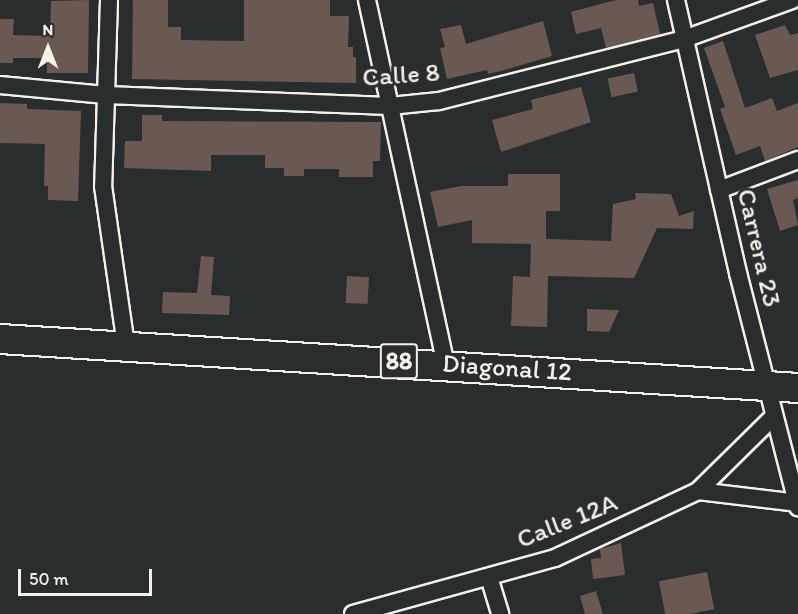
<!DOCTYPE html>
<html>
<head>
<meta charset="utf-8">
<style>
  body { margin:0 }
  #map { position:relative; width:798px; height:614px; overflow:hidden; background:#2a2d2e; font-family:Itim,sans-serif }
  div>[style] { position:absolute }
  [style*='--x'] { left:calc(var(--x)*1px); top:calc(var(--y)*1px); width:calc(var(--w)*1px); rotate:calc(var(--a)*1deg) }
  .building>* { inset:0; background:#6a5952; transform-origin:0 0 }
  .roads { filter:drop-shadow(2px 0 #f4f1e8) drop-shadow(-2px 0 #f4f1e8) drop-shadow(0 2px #f4f1e8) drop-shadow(0 -2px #f4f1e8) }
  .street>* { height:16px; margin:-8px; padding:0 8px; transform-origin:8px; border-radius:8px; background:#2a2d2e }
  .highway>* { height:28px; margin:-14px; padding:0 14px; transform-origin:14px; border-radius:14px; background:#2a2d2e }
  span { translate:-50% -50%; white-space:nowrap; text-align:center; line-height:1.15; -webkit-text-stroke:6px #2a2d2e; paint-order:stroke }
  .shield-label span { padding:2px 4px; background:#2a2d2e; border:2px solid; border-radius:4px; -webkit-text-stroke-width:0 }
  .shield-label { font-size:24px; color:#f4f1e8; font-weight:700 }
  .street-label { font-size:26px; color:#f4f1e8 }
  .north { position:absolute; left:18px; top:18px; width:60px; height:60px; -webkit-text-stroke:4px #2a2d2e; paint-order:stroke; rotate:0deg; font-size:16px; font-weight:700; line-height:24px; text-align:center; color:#f4f1e8 }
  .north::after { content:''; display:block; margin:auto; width:21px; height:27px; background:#f4f1e8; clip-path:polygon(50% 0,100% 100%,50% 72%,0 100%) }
  .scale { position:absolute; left:18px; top:569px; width:134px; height:27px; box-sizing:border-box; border:3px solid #f4f1e8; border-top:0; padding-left:8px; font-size:18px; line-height:21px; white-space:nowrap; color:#f4f1e8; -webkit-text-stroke:4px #2a2d2e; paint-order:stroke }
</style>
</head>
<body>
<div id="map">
  <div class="building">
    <div style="clip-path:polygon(89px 0,88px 73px,47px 73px,47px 58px,13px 58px,13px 63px,0 63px,0 19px,14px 19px,13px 35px,50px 36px,51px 1px)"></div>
    <div style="clip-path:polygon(133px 0,168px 0,168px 27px,181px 27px,181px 40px,244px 41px,244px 0,330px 0,330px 16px,349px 16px,348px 47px,353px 47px,353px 57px,356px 57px,356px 83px,132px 79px)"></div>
    <div style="clip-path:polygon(616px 0,638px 0,639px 6px,653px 3px,660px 34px,606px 48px,601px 28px,576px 34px,571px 12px)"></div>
    <div style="clip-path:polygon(543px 21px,552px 56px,501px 71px,488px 74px,487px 70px,447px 79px,440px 48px,445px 47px,440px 29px,461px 25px,466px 44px)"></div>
    <div style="clip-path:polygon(785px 25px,790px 35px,798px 33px,798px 70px,770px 78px,755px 35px)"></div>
    <div style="clip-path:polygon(723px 41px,745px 108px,772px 98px,777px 111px,798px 103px,798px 147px,765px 161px,760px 146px,736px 155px,720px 109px,725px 107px,704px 48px)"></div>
    <div style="left:634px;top:73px;width:19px;height:27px;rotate:78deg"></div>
    <div style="clip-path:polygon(581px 87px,591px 122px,501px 152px,492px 120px,533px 109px,531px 100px)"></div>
    <div style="clip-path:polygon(0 103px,27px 104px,27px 109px,81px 111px,78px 201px,48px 200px,48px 186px,44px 186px,45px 144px,0 143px)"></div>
    <div style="clip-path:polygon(142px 115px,162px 115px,162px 121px,381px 122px,380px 161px,373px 161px,373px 177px,339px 177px,339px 169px,304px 169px,304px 176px,284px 176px,284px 168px,265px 168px,265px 155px,211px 155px,211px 171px,124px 168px,125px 141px,142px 141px)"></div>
    <div style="clip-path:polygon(508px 174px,560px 174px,560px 211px,546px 211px,546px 239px,611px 241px,613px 204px,636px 199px,635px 193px,671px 194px,679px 216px,694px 211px,693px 229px,657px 228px,634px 278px,548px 276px,547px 327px,511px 326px,513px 276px,530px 277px,531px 244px,472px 243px,472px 220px,438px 227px,430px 192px,461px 186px,508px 186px)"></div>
    <div style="clip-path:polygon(798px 180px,798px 198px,793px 200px,798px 225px,780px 231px,767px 189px)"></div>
    <div style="clip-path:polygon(201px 256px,214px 257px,211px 295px,230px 296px,229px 315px,162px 313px,163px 292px,197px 293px)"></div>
    <div style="left:347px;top:276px;width:22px;height:27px;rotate:3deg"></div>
    <div style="clip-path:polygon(587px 309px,619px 310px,609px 332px,587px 331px)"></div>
    <div style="clip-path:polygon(621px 543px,625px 575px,593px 579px,591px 559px,601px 558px,600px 549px)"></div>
    <div style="left:707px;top:572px;width:38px;height:49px;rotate:79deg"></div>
    <div style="clip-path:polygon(596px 591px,603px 614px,585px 614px,580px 596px)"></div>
  </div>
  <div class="roads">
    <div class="street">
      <div style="--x:109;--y:0;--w:186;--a:91.8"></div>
      <div style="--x:103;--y:186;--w:161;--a:81.8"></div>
      <div style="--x:367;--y:0;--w:372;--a:77.8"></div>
      <div style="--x:676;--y:0;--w:280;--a:77.2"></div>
      <div style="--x:738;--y:273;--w:242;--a:75.6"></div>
      <div style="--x:0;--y:85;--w:106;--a:5.4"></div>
      <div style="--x:106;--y:95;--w:284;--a:2.2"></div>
      <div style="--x:390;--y:106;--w:49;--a:-5.8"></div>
      <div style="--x:439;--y:101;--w:253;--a:-14.2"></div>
      <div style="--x:684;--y:39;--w:115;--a:-19.9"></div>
      <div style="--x:719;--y:190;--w:85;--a:-20.8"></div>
      <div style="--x:698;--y:491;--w:107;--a:-44.6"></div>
      <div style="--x:489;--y:577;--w:39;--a:73"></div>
      <div style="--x:353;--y:614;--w:210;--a:-15.5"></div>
      <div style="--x:555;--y:558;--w:158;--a:-25.1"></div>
      <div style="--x:698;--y:491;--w:101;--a:6.8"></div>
    </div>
    <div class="highway">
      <div style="--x:0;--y:339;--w:800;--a:3.51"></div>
    </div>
  </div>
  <div class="shield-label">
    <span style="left:399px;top:361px">88</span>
  </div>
  <div class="street-label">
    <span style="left:401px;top:75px;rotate:-4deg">Calle 8</span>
    <span style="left:759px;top:248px;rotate:77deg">Carrera 23</span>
    <span style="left:507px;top:368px;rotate:4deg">Diagonal 12</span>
    <span style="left:567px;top:521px;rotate:-22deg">Calle 12A</span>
  </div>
  <div class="north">N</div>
  <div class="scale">50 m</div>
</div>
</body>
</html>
